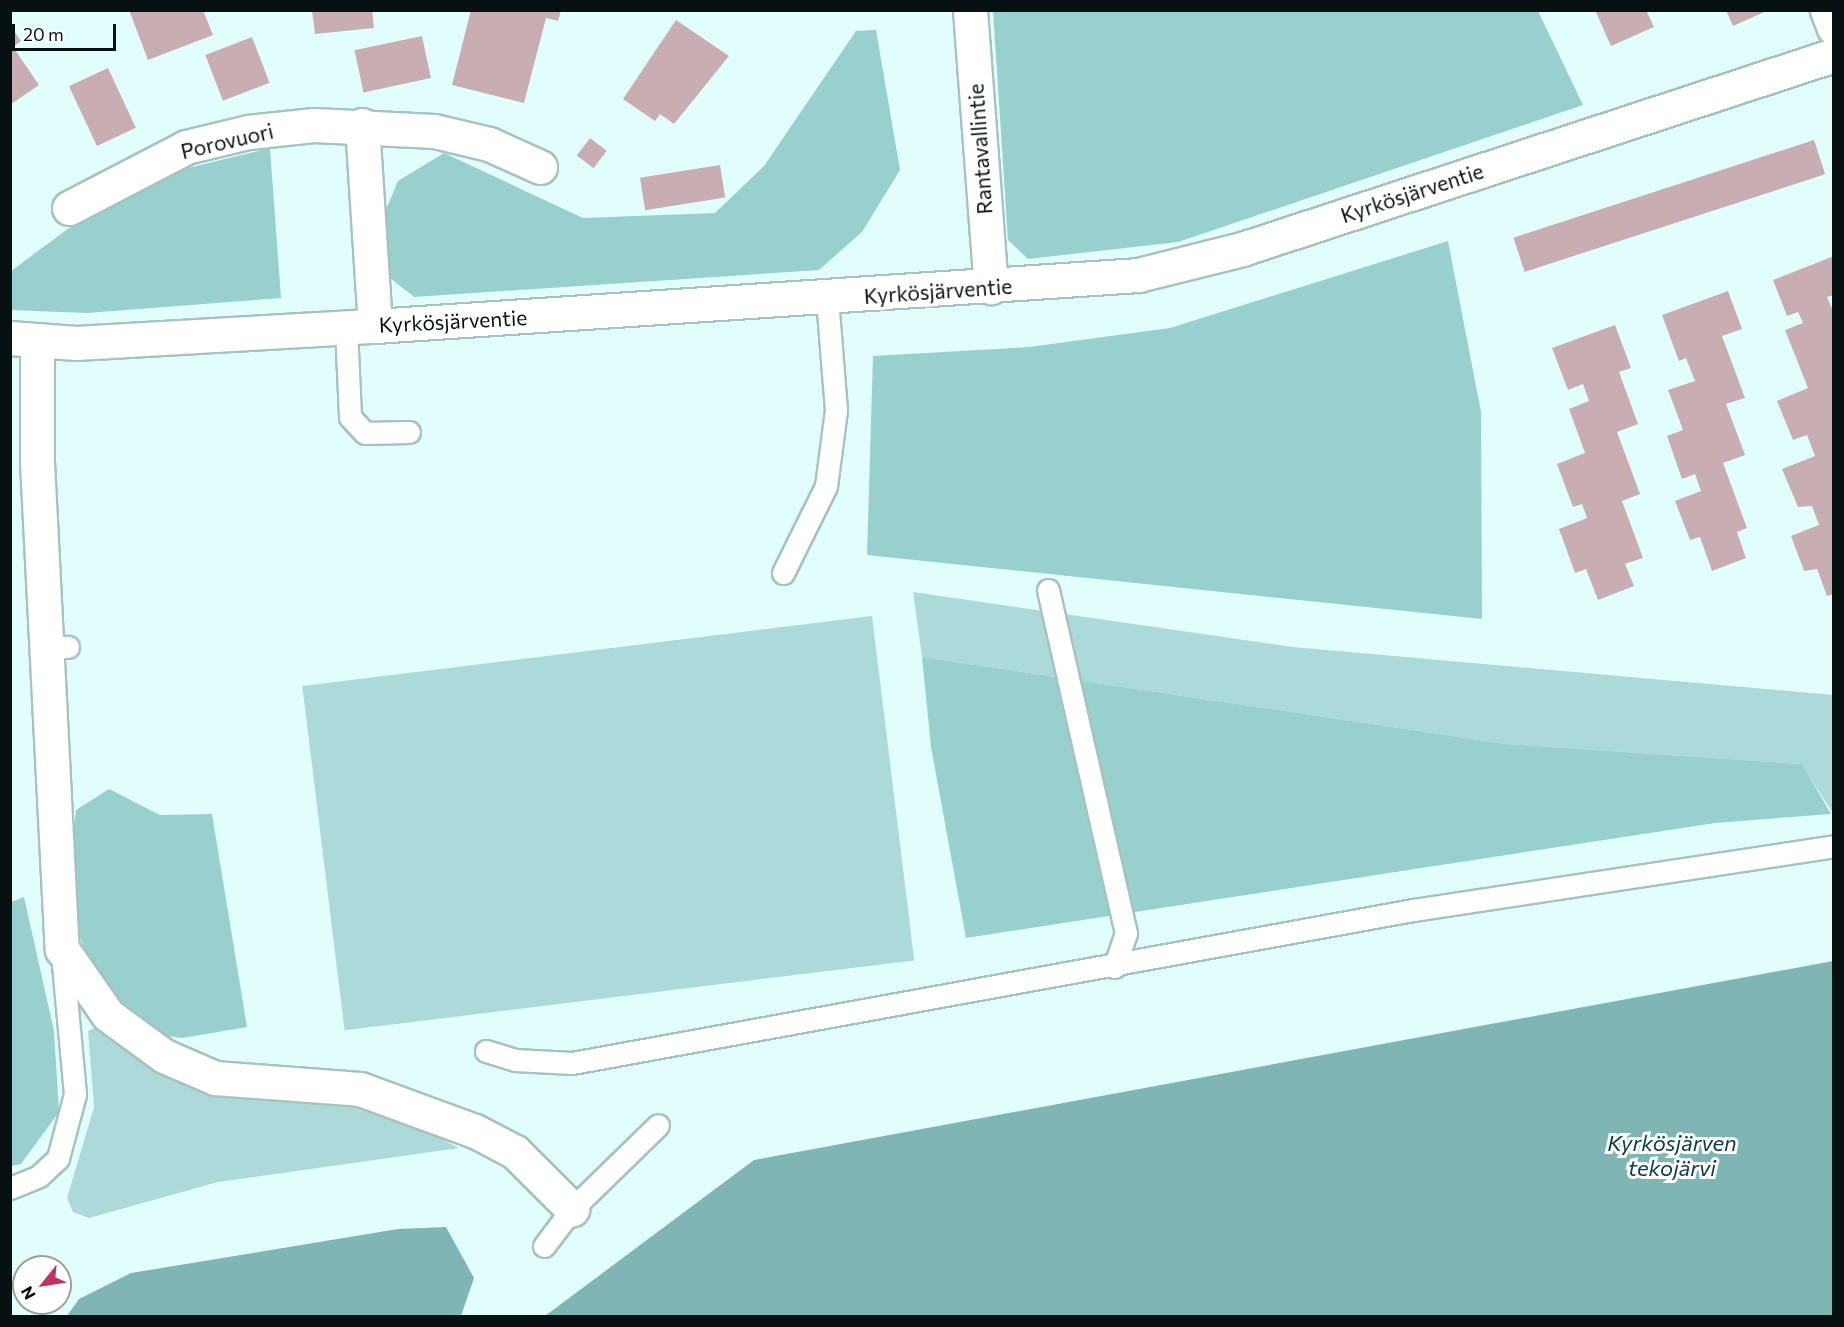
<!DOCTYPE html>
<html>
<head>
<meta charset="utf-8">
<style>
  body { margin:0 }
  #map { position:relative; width:1844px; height:1327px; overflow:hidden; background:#e1fefc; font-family:Commissioner,sans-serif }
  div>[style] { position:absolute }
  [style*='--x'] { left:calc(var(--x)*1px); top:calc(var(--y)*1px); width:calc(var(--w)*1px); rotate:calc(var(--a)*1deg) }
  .green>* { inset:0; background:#acdad8; transform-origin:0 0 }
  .forest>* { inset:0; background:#98d0ce }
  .water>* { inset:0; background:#7fb6b4 }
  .building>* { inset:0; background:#c8aeb3; transform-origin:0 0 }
  .roads { filter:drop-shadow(2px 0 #a7c2c1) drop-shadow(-2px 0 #a7c2c1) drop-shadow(0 2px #a7c2c1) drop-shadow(0 -2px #a7c2c1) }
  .service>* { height:21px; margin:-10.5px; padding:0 10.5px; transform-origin:10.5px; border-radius:10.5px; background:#fff }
  .minor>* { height:33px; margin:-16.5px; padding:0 16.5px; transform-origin:16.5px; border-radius:16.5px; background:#fff }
  .tertiary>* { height:33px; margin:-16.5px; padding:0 16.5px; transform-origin:16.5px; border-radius:16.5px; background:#fff }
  span { translate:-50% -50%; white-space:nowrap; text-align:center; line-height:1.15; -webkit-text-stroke:6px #fff; paint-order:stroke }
  .street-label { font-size:21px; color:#071111 }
  .water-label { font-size:22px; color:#0c4140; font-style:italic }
  .frame { position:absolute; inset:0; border:12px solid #071111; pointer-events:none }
  .north { position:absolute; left:12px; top:1255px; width:60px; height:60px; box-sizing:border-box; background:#fff; border:2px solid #9ca0a0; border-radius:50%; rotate:240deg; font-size:16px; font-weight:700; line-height:24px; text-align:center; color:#071111 }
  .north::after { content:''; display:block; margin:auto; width:21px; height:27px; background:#c03363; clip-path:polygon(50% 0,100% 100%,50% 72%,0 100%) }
  .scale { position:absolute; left:12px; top:24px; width:104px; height:27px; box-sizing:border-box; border:3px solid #071111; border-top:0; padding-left:8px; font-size:18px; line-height:21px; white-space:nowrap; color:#071111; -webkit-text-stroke:4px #fff; paint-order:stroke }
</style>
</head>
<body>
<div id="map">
  <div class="green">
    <div style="clip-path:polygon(913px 592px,1293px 647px,1833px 695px,1833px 813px,1801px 764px,1506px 744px,922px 657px)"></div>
    <div style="left:872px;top:616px;width:347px;height:574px;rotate:83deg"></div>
    <div style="clip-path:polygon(97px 1027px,158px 1072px,211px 1090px,346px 1103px,407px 1122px,459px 1148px,218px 1182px,89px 1218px,73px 1212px,67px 1198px,94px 1107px,88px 1031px)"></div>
  </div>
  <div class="forest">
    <div style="clip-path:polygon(993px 11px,1538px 11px,1583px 105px,1178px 242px,1028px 259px,1008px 240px)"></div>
    <div style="clip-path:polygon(876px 30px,900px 170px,862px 232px,819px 270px,414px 297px,390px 278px,380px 224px,398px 181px,444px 153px,583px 218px,715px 213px,764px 166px,856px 31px)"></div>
    <div style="clip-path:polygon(270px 148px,281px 298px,87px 313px,11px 310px,11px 271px,77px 222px,151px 177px)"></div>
    <div style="clip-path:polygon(1448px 241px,1481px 412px,1482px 619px,867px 555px,873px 356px,1029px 347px,1170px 328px)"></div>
    <div style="clip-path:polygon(922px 657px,1506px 744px,1802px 764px,1831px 814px,1715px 823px,966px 938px,931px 747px)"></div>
    <div style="clip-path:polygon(109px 789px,160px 815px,212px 814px,247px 1027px,182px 1038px,151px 1034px,130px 1017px,90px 962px,72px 918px,71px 852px,76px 810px)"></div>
    <div style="clip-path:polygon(24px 897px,54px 1031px,59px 1112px,21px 1164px,11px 1166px,11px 902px)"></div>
  </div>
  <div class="water">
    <div style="clip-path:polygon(1833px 961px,1833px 1316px,545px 1316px,754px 1160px)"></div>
    <div style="clip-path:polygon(446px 1227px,474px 1278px,461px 1316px,67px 1316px,79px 1299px,131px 1273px,398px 1229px)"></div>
  </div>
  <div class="building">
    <div style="clip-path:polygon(129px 10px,203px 10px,213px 35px,148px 60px)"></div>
    <div style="clip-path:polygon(312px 10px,372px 10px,374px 28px,315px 34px)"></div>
    <div style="clip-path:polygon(471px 10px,561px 10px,558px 21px,546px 18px,524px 103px,452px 85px)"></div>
    <div style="clip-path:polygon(1595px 10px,1646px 10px,1654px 27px,1611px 46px)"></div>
    <div style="clip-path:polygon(1726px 10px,1769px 10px,1733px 26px)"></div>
    <div style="clip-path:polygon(676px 20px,729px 56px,674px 124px,660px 114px,655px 121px,623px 99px)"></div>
    <div style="clip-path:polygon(10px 25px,21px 41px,13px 47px,39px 85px,10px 105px)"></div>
    <div style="left:422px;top:36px;width:43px;height:69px;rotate:78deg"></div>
    <div style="left:252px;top:37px;width:49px;height:50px;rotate:69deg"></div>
    <div style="left:108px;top:68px;width:66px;height:43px;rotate:65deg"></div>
    <div style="left:590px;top:138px;width:21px;height:22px;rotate:37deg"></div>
    <div style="left:1814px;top:140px;width:36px;height:316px;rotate:72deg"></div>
    <div style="left:720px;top:165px;width:33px;height:81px;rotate:81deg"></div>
    <div style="clip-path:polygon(1834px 256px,1834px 295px,1827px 297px,1834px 313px,1834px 594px,1827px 596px,1817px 569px,1804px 571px,1791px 536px,1819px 525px,1812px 506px,1798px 507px,1782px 469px,1815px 456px,1807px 435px,1793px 440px,1777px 401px,1808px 388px,1785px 330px,1803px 323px,1798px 312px,1787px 316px,1773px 280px)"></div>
    <div style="clip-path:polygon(1728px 291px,1742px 329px,1722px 336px,1745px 398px,1726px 404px,1745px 455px,1723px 463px,1747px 528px,1737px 532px,1746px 558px,1712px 571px,1700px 537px,1690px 540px,1675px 501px,1701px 491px,1695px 474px,1682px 479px,1667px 436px,1683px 430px,1668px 390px,1695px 381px,1686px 358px,1679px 361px,1662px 315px)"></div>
    <div style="clip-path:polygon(1615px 325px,1631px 368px,1619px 372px,1638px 424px,1617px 432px,1640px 494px,1622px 501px,1643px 558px,1625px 564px,1634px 586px,1598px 600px,1586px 569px,1575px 573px,1559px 529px,1587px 518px,1582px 504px,1573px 507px,1557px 464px,1585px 453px,1569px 409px,1589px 401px,1583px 384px,1568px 390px,1552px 348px)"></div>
  </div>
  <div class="roads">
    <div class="service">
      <div style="--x:346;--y:328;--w:89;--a:87.4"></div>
      <div style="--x:350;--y:417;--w:22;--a:47"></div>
      <div style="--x:365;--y:433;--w:44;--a:-1.3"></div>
      <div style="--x:783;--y:573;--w:97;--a:-63.7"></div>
      <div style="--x:826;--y:486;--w:77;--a:-82.5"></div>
      <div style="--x:836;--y:410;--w:111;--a:-94.6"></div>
      <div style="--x:1048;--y:590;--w:352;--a:77.2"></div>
      <div style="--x:1126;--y:933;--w:36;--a:109"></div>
      <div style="--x:47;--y:648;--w:21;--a:-3"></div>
      <div style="--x:486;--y:1051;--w:30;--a:17"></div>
      <div style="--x:515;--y:1060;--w:57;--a:3"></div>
      <div style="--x:572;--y:1063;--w:855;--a:-10.31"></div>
      <div style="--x:1413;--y:910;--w:426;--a:-8.6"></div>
      <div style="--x:10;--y:1188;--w:31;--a:-22"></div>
      <div style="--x:39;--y:1176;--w:26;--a:-43"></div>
      <div style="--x:58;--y:1158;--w:66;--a:-75.1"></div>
      <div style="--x:75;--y:1094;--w:142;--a:-95.3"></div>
      <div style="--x:544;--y:1246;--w:46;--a:-52.9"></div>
      <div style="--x:572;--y:1209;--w:120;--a:-44.3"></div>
    </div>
    <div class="minor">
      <div style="--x:970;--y:10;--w:278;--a:85.7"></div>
      <div style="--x:1827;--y:10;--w:19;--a:69"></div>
      <div style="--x:362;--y:125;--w:201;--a:86.3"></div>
      <div style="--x:69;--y:208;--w:132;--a:-27.5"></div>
      <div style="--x:186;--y:147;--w:64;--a:-13.6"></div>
      <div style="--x:248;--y:132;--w:66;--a:-6.1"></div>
      <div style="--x:314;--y:125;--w:120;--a:2.9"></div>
      <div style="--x:434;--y:131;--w:57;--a:13.3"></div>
      <div style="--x:489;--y:144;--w:56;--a:24.3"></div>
      <div style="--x:37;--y:340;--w:122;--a:90"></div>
      <div style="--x:37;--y:462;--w:488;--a:87.1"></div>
      <div style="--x:62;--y:949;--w:80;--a:55.1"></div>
      <div style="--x:108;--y:1015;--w:69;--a:36.2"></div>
      <div style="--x:164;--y:1056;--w:56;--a:23.3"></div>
      <div style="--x:215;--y:1078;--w:145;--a:4.3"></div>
      <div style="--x:360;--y:1089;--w:122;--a:20.1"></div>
      <div style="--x:475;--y:1131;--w:45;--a:27.7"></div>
      <div style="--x:515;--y:1152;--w:81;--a:45"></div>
    </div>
    <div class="tertiary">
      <div style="--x:10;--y:338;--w:66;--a:4.3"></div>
      <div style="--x:76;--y:343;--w:299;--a:-3.3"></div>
      <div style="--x:375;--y:326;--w:765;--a:-3.82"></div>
      <div style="--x:1138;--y:275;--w:107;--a:-14"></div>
      <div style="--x:1242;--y:249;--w:623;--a:-18.14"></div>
    </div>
  </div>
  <div class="street-label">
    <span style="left:227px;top:141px;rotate:-13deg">Porovuori</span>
    <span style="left:980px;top:149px;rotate:-94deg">Rantavallintie</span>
    <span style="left:1412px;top:193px;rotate:-18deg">Kyrkösjärventie</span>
    <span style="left:938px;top:291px;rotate:-4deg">Kyrkösjärventie</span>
    <span style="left:453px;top:321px;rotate:-3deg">Kyrkösjärventie</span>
  </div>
  <div class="water-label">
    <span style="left:1672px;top:1155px">Kyrkösjärven<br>tekojärvi</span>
  </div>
  <div class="frame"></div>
  <div class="north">N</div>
  <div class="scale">20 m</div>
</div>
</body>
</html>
